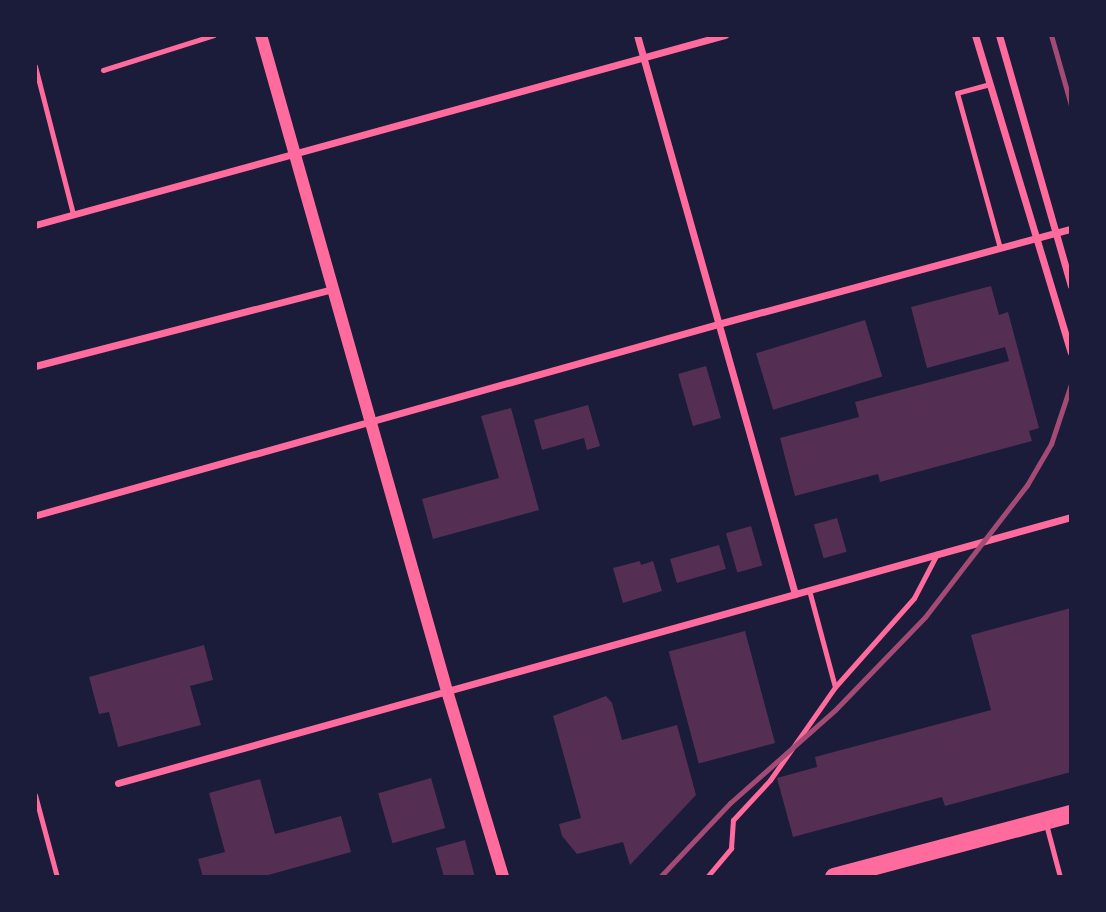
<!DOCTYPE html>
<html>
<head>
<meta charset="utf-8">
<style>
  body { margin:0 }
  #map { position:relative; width:1106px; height:912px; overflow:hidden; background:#1b1b3a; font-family:"Source Serif 4",serif }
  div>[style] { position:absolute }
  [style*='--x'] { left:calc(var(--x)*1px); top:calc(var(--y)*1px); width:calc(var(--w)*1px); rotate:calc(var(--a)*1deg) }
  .building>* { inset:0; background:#542f53; transform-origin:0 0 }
  .service>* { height:5px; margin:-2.5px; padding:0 2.5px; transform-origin:2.5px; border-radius:2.5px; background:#ff6b9d }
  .minor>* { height:7px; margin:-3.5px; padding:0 3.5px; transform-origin:3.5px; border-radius:3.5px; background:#ff6b9d }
  .tertiary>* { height:12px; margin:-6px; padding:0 6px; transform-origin:6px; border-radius:6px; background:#ff6b9d }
  .primary>* { height:18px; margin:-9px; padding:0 9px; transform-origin:9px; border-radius:9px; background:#ff6b9d }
  .rail>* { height:5px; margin:-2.5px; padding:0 2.5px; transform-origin:2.5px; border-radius:2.5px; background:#a44b75 }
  span { translate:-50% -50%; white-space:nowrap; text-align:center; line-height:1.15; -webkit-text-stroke:5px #1b1b3a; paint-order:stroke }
  .frame { position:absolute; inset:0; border:37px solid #1b1b3a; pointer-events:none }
</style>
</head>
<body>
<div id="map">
  <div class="building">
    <div style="clip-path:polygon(991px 286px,999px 315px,1008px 312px,1039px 428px,1029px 431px,1032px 441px,880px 482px,878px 474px,795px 496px,780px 438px,859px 417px,855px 402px,1009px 361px,1005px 347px,927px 368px,911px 307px)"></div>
    <div style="left:865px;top:320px;width:59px;height:114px;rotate:73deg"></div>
    <div style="left:706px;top:366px;width:54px;height:29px;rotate:74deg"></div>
    <div style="clip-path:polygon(588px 405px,600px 446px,587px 450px,584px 438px,542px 450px,534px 420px)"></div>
    <div style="clip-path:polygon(511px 408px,539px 510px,433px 539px,422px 499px,499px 478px,481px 416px)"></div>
    <div style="left:837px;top:518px;width:35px;height:24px;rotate:74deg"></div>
    <div style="left:751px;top:526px;width:41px;height:26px;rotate:74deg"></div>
    <div style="left:719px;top:545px;width:25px;height:51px;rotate:74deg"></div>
    <div style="clip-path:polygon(640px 561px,641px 565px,653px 561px,662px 591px,623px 603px,613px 568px)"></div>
    <div style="clip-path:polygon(1071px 608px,1071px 772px,945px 806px,942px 797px,793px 837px,777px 778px,817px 767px,815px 757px,991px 710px,971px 635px)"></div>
    <div style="left:745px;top:631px;width:116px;height:79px;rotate:75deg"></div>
    <div style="clip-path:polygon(204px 645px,213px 680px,190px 686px,201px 725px,118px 747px,109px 712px,99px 714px,89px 677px)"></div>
    <div style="clip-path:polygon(606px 696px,612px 703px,622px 740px,677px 725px,696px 795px,630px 865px,623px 842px,577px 854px,562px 836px,559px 824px,581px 818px,553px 716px)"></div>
    <div style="left:431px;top:778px;width:52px;height:55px;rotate:74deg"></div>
    <div style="clip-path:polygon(260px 779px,275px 834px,341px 816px,351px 852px,261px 877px,203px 877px,198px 859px,225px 852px,209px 793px)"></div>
    <div style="clip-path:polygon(465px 840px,475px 877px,444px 877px,436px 848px)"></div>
  </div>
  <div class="service">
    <div style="--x:35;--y:66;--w:153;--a:75.6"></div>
    <div style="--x:103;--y:70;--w:116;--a:-17.5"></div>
    <div style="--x:990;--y:84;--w:34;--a:165"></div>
    <div style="--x:957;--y:93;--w:161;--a:74.5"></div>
    <div style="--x:809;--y:590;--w:100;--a:75"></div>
    <div style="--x:35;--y:795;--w:85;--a:75"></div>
    <div style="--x:1046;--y:824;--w:55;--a:75.2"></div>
    <div style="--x:707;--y:877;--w:38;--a:-50"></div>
    <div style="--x:731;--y:848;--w:28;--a:-86"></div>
    <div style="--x:733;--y:820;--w:54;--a:-47.2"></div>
    <div style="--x:770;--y:780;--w:113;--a:-55"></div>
    <div style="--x:835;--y:687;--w:119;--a:-48.4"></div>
    <div style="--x:914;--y:598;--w:50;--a:-62.4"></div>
  </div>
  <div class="minor">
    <div style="--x:637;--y:35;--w:581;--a:74.22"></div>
    <div style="--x:975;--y:35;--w:331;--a:73.2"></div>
    <div style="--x:999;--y:35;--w:261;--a:74"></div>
    <div style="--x:35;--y:225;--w:716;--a:-15.4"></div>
    <div style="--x:35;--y:366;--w:307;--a:-14.5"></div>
    <div style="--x:37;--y:515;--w:707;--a:-15.67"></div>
    <div style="--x:718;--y:324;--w:366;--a:-15.1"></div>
    <div style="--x:118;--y:783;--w:989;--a:-15.6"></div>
  </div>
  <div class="tertiary">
    <div style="--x:261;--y:35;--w:682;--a:74.17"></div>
    <div style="--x:447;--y:691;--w:194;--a:73.2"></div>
  </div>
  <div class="primary">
    <div style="--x:834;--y:877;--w:245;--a:-14.9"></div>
  </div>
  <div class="rail">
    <div style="--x:1051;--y:35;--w:73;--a:74.1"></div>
    <div style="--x:660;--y:877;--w:102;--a:-46.6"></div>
    <div style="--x:730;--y:803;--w:140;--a:-41.5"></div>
    <div style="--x:835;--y:710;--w:129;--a:-45.9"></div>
    <div style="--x:925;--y:617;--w:167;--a:-52.3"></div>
    <div style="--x:1027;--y:485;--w:48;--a:-59.7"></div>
    <div style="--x:1051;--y:444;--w:63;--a:-71.6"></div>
  </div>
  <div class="frame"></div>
</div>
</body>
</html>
